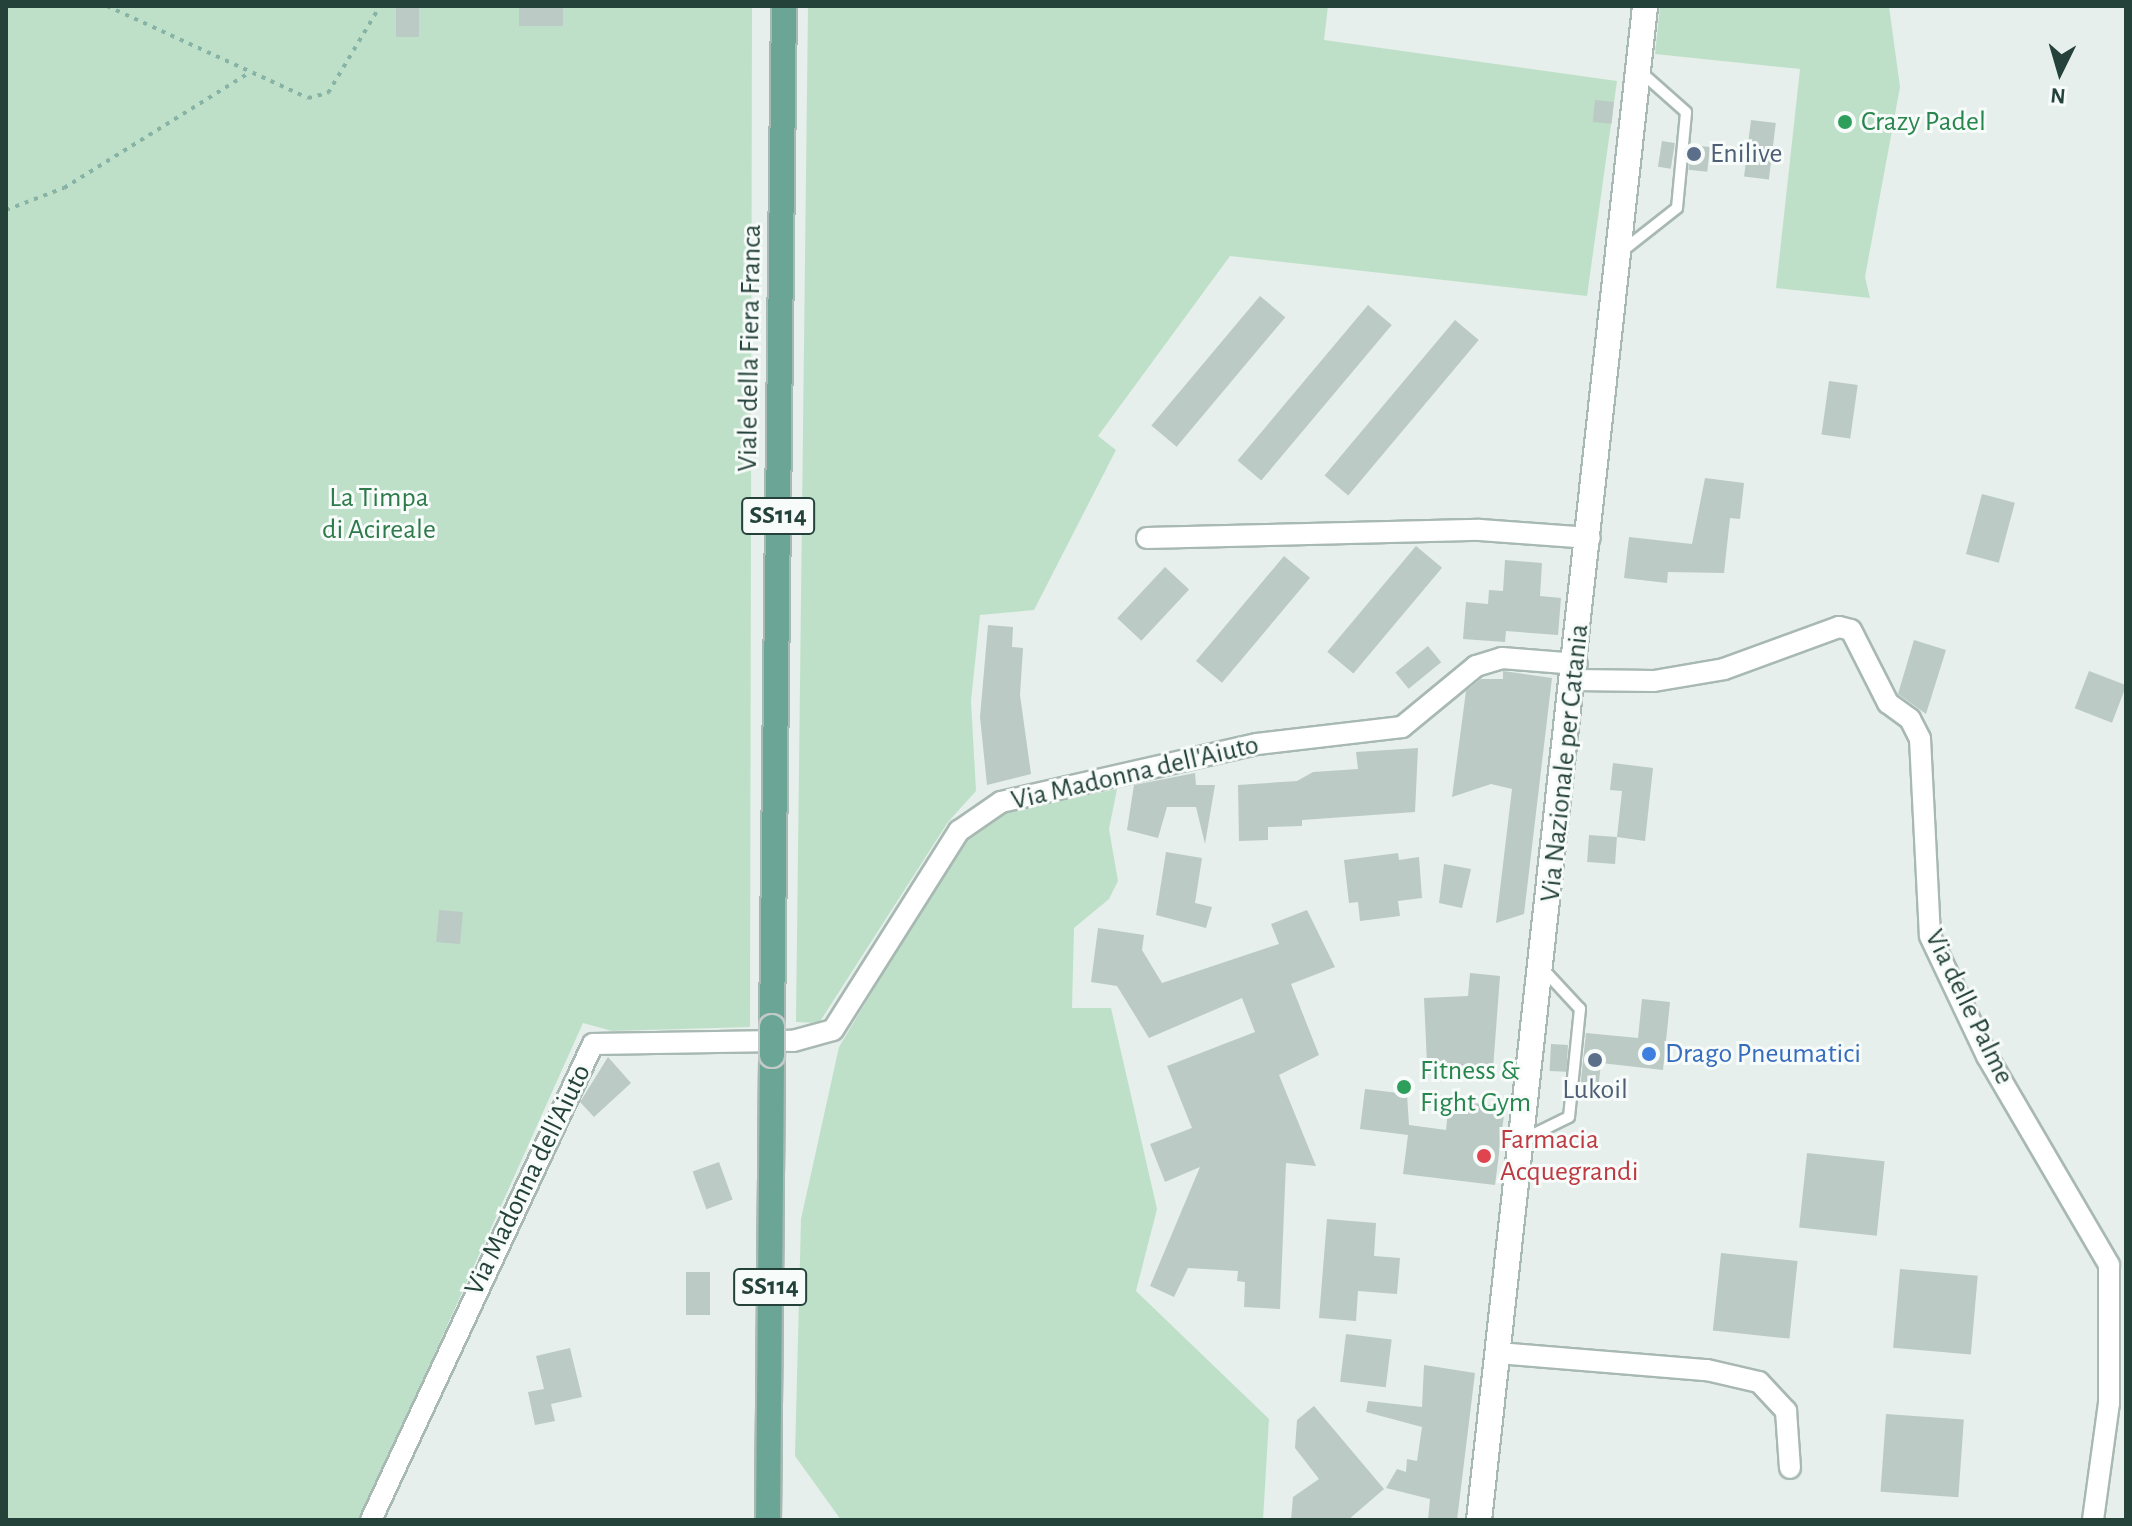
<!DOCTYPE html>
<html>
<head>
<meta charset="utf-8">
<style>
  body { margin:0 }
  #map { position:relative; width:2132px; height:1526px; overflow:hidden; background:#e6efeb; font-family:"Alegreya Sans",sans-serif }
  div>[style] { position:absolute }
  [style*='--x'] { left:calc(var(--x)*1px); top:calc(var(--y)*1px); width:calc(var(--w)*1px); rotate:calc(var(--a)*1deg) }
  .green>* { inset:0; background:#bfe0c8 }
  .building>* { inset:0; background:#bbcac4; transform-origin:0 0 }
  .path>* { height:4px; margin-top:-2px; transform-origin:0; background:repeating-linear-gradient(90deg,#86b3a5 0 4px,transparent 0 10px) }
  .roads { filter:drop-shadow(2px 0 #a8b8b2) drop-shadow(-2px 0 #a8b8b2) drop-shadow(0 2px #a8b8b2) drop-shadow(0 -2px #a8b8b2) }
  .service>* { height:10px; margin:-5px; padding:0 5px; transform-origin:5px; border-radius:5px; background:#fff }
  .minor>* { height:20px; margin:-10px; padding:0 10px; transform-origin:10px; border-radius:10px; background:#fff }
  .secondary>* { height:24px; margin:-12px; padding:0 12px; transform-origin:12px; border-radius:12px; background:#fff }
  .primary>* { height:24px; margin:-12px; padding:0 12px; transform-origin:12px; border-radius:12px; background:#6aa596 }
  .bridges { filter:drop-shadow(2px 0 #c2cac8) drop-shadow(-2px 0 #c2cac8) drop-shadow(0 2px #c2cac8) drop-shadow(0 -2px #c2cac8) }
  .primary-bridge>* { height:24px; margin:-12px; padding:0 12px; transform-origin:12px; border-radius:12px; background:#6aa596 }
  .dots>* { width:22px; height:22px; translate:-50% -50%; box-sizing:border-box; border:4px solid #f7fbf9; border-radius:50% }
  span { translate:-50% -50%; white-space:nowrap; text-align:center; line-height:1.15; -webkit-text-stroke:6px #f7fbf9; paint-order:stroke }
  .shield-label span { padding:2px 6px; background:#f7fbf9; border:2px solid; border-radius:6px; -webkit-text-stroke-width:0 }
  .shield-label { font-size:26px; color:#24423a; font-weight:700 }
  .leisure-label { font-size:28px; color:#27864d }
  .left { translate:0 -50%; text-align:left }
  .service-label { font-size:28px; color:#4e5e75 }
  .street-label { font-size:28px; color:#24423a }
  .park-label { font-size:28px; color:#2d7a4b }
  .shop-label { font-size:28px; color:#366cbe }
  .health-label { font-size:28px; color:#be3a42 }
  .frame { position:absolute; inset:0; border:8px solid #24423a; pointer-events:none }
  .north { position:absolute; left:2020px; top:32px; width:80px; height:80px; -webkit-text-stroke:6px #f7fbf9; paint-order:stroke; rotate:185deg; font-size:22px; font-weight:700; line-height:32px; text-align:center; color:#24423a }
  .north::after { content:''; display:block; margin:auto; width:28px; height:36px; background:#24423a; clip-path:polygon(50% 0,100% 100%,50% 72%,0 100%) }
</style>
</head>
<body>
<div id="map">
  <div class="green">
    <div style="clip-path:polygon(6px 6px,752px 6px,750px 1027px,612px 1031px,583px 1023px,360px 1520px,6px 1520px)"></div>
    <div style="clip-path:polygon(808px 6px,1328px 6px,1324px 40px,1617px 81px,1587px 296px,1230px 256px,1098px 436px,1116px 450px,1034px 610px,980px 615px,971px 701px,976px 791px,948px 822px,819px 1023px,796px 1022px)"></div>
    <div style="clip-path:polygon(1660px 6px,1889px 6px,1900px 87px,1865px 277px,1870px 298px,1776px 288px,1800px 69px,1655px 54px)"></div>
    <div style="clip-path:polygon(1117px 789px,1109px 829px,1118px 881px,1109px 899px,1074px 928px,1072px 1008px,1111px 1008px,1157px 1209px,1136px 1291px,1269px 1419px,1263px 1520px,841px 1520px,795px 1456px,801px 1219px,839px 1047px,964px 838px,1006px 812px)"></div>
  </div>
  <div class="building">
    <div style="left:396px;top:6px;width:23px;height:31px"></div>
    <div style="left:519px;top:6px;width:44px;height:20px"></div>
    <div style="left:1595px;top:100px;width:19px;height:22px;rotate:6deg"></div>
    <div style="left:1751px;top:120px;width:25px;height:57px;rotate:7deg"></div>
    <div style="left:1662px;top:141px;width:13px;height:26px;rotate:9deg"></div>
    <div style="left:1691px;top:145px;width:19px;height:25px;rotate:6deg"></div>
    <div style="left:1260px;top:296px;width:33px;height:169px;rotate:40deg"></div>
    <div style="left:1368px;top:305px;width:31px;height:203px;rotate:40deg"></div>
    <div style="left:1455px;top:320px;width:31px;height:203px;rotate:40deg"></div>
    <div style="left:1829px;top:381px;width:29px;height:54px;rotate:8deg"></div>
    <div style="clip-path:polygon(1705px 478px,1744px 483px,1740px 519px,1730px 518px,1724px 573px,1668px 572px,1667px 583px,1624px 578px,1629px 537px,1692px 544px)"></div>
    <div style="left:1982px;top:494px;width:34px;height:62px;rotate:15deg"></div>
    <div style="left:1416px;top:546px;width:34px;height:138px;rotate:40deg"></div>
    <div style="left:1284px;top:556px;width:34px;height:137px;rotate:40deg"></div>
    <div style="clip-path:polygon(1505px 560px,1542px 563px,1540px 596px,1561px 598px,1558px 635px,1506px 631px,1505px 642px,1463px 639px,1466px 602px,1488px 604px,1489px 590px,1503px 591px)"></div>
    <div style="left:1165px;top:567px;width:33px;height:70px;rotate:43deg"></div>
    <div style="clip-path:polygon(988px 625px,1013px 627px,1012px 647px,1023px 648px,1020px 695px,1031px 774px,987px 785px,980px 717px)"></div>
    <div style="clip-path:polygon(1914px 640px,1946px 650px,1926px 714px,1898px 694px)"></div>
    <div style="left:1428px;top:646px;width:21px;height:42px;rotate:51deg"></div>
    <div style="clip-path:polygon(1503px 671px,1552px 678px,1524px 914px,1496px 923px,1512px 789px,1491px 784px,1452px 797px,1466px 691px,1481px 679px,1503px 679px)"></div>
    <div style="left:2089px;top:671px;width:40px;height:40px;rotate:21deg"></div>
    <div style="clip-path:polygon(1418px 748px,1415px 812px,1302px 820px,1302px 826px,1268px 827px,1268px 840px,1239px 841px,1238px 785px,1297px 781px,1313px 772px,1358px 769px,1356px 752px)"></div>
    <div style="clip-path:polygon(1613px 763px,1653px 768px,1645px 841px,1617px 837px,1622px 791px,1610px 790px)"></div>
    <div style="clip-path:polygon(1195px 773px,1196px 785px,1215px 785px,1205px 844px,1196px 807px,1167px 807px,1158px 838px,1127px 830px,1134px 785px)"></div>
    <div style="left:1589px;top:835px;width:28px;height:27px;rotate:4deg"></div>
    <div style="clip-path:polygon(1166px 852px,1202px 858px,1195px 903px,1212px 907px,1206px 928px,1156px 915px)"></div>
    <div style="clip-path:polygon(1398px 853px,1399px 860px,1419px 857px,1422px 898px,1398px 901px,1400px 916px,1360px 921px,1358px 902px,1349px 903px,1344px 860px)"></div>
    <div style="clip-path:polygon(1444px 864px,1471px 869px,1462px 908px,1439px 903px)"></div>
    <div style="left:439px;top:910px;width:24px;height:32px;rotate:5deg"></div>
    <div style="clip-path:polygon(1307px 910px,1335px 967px,1291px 984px,1319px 1055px,1279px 1075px,1316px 1166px,1286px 1163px,1280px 1309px,1244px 1307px,1245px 1282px,1237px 1281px,1238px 1271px,1188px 1268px,1174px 1297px,1150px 1286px,1200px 1167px,1165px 1182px,1150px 1144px,1192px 1128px,1167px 1066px,1255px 1032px,1242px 998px,1149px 1038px,1117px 986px,1091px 982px,1098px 928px,1144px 935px,1142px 950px,1162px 983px,1279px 944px,1271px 924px)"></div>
    <div style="clip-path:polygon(1470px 973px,1500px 976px,1493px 1069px,1427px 1064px,1424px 998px,1468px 996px)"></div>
    <div style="clip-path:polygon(1642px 999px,1670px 1002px,1663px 1070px,1601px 1063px,1598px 1091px,1580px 1089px,1586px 1033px,1638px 1038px)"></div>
    <div style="left:1551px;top:1044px;width:17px;height:27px;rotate:3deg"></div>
    <div style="clip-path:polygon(608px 1057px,631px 1083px,594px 1117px,580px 1102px)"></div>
    <div style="clip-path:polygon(1365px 1089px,1407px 1094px,1409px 1125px,1446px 1130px,1449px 1100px,1505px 1107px,1495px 1185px,1403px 1174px,1408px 1135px,1360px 1129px)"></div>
    <div style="left:1807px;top:1153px;width:78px;height:75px;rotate:6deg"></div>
    <div style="left:719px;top:1162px;width:40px;height:28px;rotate:70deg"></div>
    <div style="clip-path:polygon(1327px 1219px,1376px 1223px,1374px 1256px,1400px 1258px,1397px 1294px,1358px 1291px,1356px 1321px,1319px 1318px)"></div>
    <div style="left:1721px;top:1253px;width:77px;height:78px;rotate:6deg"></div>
    <div style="left:1900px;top:1269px;width:78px;height:79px;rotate:5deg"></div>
    <div style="left:686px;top:1272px;width:24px;height:43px"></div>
    <div style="left:1346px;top:1334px;width:46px;height:48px;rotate:7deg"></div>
    <div style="clip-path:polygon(570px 1348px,582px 1397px,551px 1404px,555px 1421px,535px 1425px,528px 1392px,544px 1389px,536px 1356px)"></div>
    <div style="clip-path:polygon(1424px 1365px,1475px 1373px,1457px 1520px,1428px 1520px,1430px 1499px,1386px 1488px,1397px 1469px,1406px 1472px,1407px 1459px,1417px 1461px,1422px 1427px,1366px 1412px,1368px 1401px,1422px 1407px)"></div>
    <div style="clip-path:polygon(1314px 1406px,1384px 1489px,1348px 1520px,1291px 1520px,1293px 1497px,1319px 1479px,1295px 1448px,1297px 1420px)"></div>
    <div style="left:1886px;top:1414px;width:78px;height:78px;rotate:4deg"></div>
  </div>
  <div class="path">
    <div style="--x:107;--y:6;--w:221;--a:24.6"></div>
    <div style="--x:308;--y:98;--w:21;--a:-14"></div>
    <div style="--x:328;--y:93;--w:101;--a:-59.1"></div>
    <div style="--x:6;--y:210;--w:62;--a:-20.8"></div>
    <div style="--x:64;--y:188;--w:216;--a:-31.9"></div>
  </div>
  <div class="roads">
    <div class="service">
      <div style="--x:1621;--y:252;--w:71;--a:-38.2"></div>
      <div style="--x:1677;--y:208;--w:96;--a:-84.6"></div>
      <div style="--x:1686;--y:112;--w:60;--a:-138.4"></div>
      <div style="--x:1524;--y:1139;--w:50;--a:-26.1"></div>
      <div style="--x:1569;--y:1117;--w:109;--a:-84.2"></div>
      <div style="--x:1580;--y:1009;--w:56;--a:-132.8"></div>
    </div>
    <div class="minor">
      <div style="--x:1147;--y:538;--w:333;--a:-1.4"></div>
      <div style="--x:1480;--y:530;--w:110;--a:4.2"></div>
      <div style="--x:1575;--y:680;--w:79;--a:0.7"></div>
      <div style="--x:1654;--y:681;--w:71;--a:-9.7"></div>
      <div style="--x:1724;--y:669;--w:122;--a:-20.1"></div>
      <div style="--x:1839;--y:627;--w:12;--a:14"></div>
      <div style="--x:1851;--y:630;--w:82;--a:63.1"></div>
      <div style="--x:1888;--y:703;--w:27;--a:36"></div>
      <div style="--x:1910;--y:719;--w:22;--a:63"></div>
      <div style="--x:1920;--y:739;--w:197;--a:87.1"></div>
      <div style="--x:1930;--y:936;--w:133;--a:64.6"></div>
      <div style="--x:1987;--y:1056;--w:242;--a:59.7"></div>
      <div style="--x:2109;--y:1265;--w:138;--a:90"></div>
      <div style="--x:2109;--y:1403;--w:118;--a:97.8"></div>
      <div style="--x:1498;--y:1353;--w:210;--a:4.7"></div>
      <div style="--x:1707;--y:1370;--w:53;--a:13"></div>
      <div style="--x:1759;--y:1382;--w:40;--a:47"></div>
      <div style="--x:1786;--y:1411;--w:57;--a:86"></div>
      <div style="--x:371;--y:1520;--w:525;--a:-65"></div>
      <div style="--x:593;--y:1044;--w:200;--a:-0.9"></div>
      <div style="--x:793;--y:1041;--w:41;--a:-15.4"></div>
      <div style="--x:833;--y:1030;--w:236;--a:-57.7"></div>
      <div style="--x:959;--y:831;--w:51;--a:-34.6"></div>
      <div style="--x:1001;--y:802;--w:262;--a:-12.8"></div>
      <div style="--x:1257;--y:744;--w:146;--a:-6.7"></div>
      <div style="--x:1402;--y:727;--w:96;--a:-39.5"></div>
      <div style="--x:1476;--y:666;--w:27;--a:-17"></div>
      <div style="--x:1502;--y:658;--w:75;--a:4.6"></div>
    </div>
    <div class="secondary">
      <div style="--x:1479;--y:1520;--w:1523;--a:-83.74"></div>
    </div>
    <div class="primary">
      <div style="--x:772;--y:1027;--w:1021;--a:-89.33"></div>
      <div style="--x:768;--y:1520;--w:465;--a:-89.5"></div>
    </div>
  </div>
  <div class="bridges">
    <div class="primary-bridge">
      <div style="--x:772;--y:1055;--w:28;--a:-90"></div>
    </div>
  </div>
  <div class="dots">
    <div style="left:1845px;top:122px;background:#2e9e5b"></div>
    <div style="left:1694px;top:154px;background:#5c6f8a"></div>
    <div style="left:1649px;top:1054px;background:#3f7fe0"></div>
    <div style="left:1595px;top:1060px;background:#5c6f8a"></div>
    <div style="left:1404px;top:1087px;background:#2e9e5b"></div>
    <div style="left:1484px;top:1156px;background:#e0444e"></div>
  </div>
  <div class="shield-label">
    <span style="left:778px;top:516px">SS114</span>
    <span style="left:770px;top:1287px">SS114</span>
  </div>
  <div class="leisure-label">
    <span class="left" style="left:1861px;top:122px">Crazy Padel</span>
    <span class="left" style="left:1420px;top:1087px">Fitness &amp;<br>Fight Gym</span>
  </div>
  <div class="service-label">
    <span class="left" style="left:1710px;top:154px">Enilive</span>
    <span style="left:1595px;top:1090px">Lukoil</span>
  </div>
  <div class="street-label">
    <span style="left:750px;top:348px;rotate:-89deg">Viale della Fiera Franca</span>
    <span style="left:1565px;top:763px;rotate:-84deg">Via Nazionale per Catania</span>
    <span style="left:1135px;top:773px;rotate:-13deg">Via Madonna dell'Aiuto</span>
    <span style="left:1969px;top:1007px;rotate:64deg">Via delle Palme</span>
    <span style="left:528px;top:1180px;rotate:-64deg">Via Madonna dell'Aiuto</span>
  </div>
  <div class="park-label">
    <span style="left:379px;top:514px">La Timpa<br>di Acireale</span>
  </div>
  <div class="shop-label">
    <span class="left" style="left:1665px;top:1054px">Drago Pneumatici</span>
  </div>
  <div class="health-label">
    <span class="left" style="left:1500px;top:1156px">Farmacia<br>Acquegrandi</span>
  </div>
  <div class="frame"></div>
  <div class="north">N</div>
</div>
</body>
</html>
